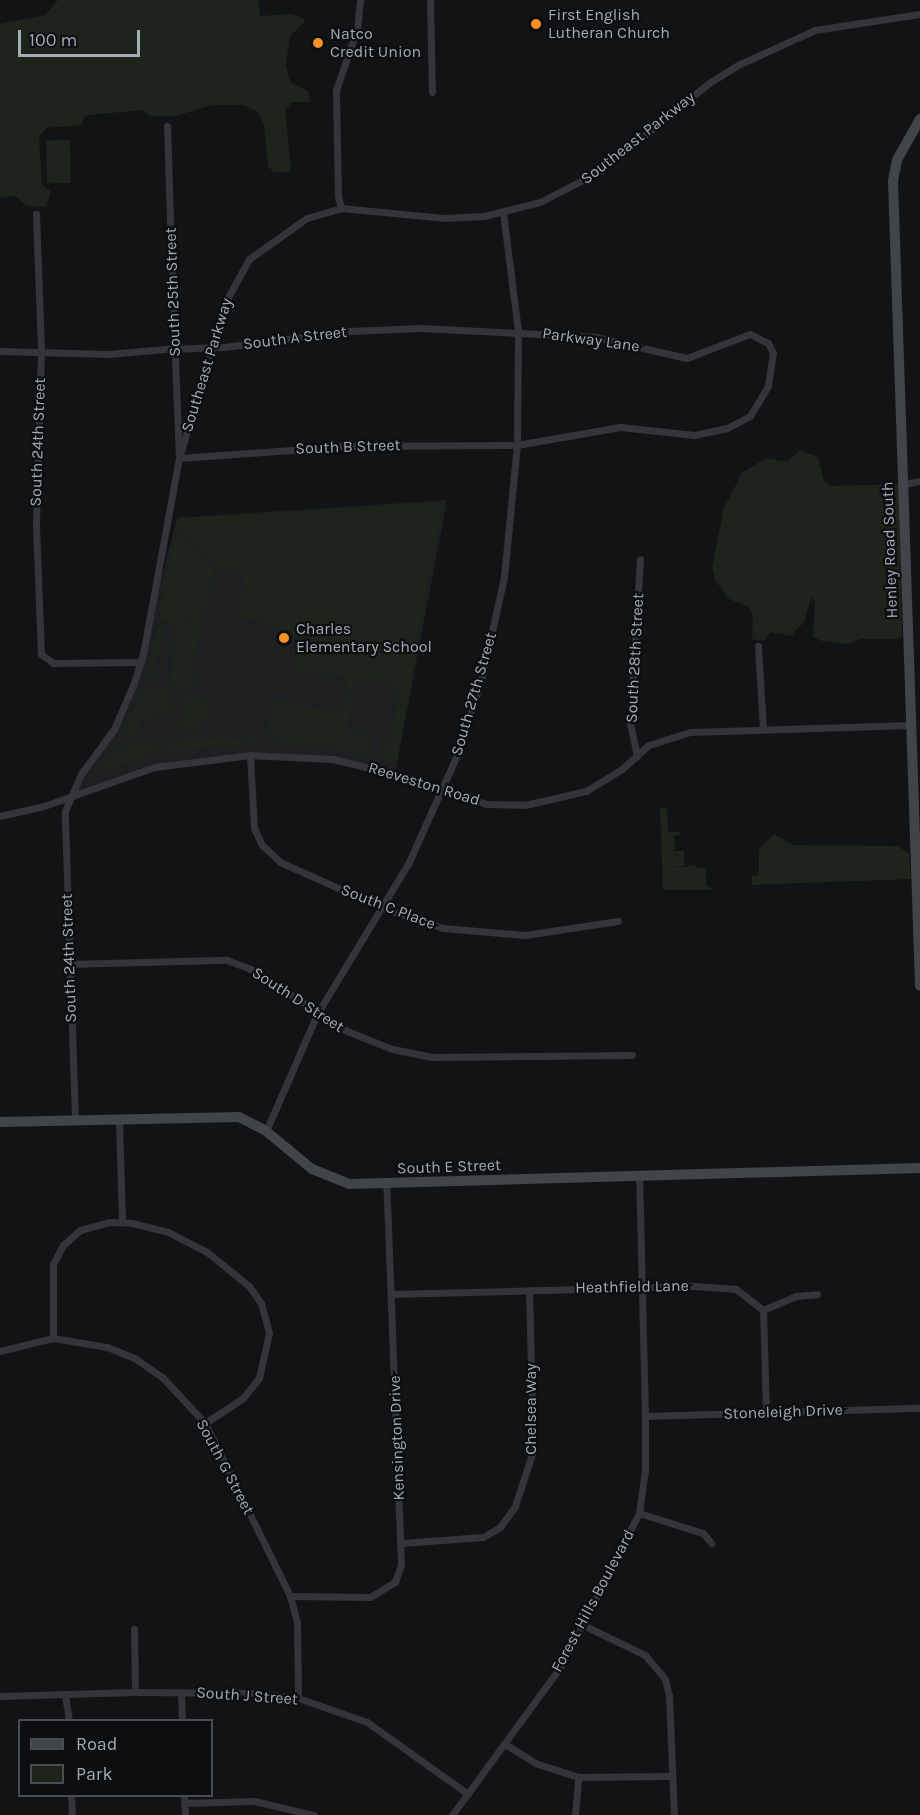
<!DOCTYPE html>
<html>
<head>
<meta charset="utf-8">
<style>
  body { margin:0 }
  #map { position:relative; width:920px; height:1815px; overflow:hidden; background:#121314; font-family:Karla,sans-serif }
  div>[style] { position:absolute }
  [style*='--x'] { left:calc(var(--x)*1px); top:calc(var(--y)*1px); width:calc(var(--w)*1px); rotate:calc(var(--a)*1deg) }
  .built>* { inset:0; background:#1e1f21 }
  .green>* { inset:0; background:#1c241c; transform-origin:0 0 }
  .street>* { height:7px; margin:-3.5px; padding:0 3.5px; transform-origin:3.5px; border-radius:3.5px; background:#333539 }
  .secondary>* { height:10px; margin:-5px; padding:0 5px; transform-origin:5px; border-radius:5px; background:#414449 }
  .dots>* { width:16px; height:16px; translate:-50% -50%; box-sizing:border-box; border:3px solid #0d0e0f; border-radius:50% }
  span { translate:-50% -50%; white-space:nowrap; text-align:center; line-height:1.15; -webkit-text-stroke:4.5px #0d0e0f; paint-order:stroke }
  .poi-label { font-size:16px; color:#a3abb5 }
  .left { translate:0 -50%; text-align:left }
  .street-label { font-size:16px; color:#a3abb5 }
  .legend { position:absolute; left:18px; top:1719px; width:195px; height:78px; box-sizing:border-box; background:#0d0e0f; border:2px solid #494d51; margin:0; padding:8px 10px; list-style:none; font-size:18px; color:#a3abb5 }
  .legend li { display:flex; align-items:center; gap:12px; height:30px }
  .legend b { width:30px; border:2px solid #494d51 }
  .scale { position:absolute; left:18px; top:30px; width:122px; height:27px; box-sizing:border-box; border:3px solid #a3abb5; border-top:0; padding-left:8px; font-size:18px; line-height:21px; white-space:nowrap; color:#a3abb5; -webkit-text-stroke:4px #0d0e0f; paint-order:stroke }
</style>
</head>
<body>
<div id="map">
  <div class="built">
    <div style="clip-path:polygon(447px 500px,395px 774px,301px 755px,182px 761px,69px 797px,114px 729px,134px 683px,177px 518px)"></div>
  </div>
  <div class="green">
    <div style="clip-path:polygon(58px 0,258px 0,260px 16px,292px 14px,306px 20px,290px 36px,286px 64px,290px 82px,308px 91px,311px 102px,292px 102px,285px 111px,291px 171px,274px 173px,268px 166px,264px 124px,257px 111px,243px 105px,212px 105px,176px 116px,150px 116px,143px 110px,100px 114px,84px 116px,82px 125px,46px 128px,39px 137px,42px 184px,51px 192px,46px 207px,27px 206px,15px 196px,0 198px,0 24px,45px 15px)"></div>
    <div style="left:70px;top:140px;width:43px;height:24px;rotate:89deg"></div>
    <div style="clip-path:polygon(800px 450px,818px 457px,824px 481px,832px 486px,899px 484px,902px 636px,899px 639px,861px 639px,847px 644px,822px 641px,813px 637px,815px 601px,811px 598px,804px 622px,791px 636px,770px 632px,764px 641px,752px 639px,753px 615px,749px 607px,729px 599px,715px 580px,712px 567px,724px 508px,742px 473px,766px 458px,787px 462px)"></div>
    <div style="clip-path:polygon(442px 503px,397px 762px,380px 755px,383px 740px,390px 741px,399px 690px,393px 687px,393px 680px,363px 676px,362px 682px,355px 681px,352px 695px,346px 693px,348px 677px,295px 669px,297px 648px,304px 648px,306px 636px,299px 634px,298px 639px,279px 634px,279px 625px,265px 623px,261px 609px,251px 607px,253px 591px,249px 607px,259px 610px,262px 622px,237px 617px,243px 588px,250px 588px,243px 586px,242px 571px,238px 571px,241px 560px,237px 570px,217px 566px,176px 525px,177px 518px)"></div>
    <div style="clip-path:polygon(176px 531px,214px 567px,204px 613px,176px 625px,159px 619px)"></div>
    <div style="clip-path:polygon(202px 617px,191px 673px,196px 681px,181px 691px,170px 682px,177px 627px)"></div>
    <div style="clip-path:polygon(158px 625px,165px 626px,154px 670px,159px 679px,148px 673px)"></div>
    <div style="clip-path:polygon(144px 688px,163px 690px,171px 695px,174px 699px,166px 705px,169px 708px,175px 704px,174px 715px,168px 718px,166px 711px,139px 722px,139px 730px,120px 738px)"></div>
    <div style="clip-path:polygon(188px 697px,208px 703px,204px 726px,171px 736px,145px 758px,94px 773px,109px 754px,142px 740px,148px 745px,181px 731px,177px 726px,185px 718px,185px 699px)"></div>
    <div style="clip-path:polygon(344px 697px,352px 698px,346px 731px,371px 736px,369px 756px,335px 749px)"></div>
    <div style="clip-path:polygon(269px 699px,340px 712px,333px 748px,285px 743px,268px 732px,268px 714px,274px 714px,274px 709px)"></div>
    <div style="clip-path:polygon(199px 732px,202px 739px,231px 738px,246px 742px,250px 736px,267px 742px,163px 752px,177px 741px)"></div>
    <div style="clip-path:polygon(660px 808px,667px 808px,668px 832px,680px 832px,680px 835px,674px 836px,675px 850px,671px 851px,684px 851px,684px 866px,671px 867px,685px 867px,695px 864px,696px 868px,706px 868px,706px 886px,715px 890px,663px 890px)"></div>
    <div style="clip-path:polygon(774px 834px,793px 845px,898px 846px,909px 854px,911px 879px,752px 885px,752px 876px,759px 875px,759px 849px)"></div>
  </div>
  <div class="street">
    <div style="--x:430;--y:0;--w:92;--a:88.8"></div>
    <div style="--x:341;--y:208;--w:12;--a:-104"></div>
    <div style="--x:338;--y:196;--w:106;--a:-91.1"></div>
    <div style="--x:336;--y:90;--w:65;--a:-71"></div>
    <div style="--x:357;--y:29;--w:29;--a:-84"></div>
    <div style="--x:36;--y:214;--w:139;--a:87.9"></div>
    <div style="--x:41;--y:353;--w:172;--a:91.7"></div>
    <div style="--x:36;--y:525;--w:129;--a:87.8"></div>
    <div style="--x:41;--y:654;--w:15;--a:37"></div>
    <div style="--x:53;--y:663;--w:88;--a:-0.7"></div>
    <div style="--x:0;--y:351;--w:108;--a:1.6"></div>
    <div style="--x:108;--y:354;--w:58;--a:-4.9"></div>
    <div style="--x:166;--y:349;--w:9;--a:0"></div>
    <div style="--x:175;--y:349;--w:35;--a:-3"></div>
    <div style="--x:210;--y:347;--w:14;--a:0"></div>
    <div style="--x:224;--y:347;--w:127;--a:-7.2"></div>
    <div style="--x:350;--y:331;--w:70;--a:-2.5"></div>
    <div style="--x:420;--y:328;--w:175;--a:2.9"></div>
    <div style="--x:595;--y:337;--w:94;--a:12.9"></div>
    <div style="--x:687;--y:358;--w:67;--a:-20.9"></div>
    <div style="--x:750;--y:334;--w:20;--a:27"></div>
    <div style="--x:768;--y:343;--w:11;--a:63"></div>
    <div style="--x:773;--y:353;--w:33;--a:99"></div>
    <div style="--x:768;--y:386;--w:35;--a:121"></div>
    <div style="--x:750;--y:416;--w:26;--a:152"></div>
    <div style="--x:727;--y:428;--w:34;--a:168"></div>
    <div style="--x:694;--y:435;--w:74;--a:-173.8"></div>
    <div style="--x:620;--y:427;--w:105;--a:170.1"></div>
    <div style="--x:517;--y:445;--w:170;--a:179.7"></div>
    <div style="--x:347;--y:446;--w:168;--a:175.9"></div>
    <div style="--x:179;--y:458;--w:100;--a:-92.3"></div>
    <div style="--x:175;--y:358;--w:9;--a:-90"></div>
    <div style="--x:175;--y:349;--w:11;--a:-95"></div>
    <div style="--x:174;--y:338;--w:79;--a:-91.5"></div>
    <div style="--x:172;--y:259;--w:39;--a:-93"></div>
    <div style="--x:170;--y:220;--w:94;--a:-91.8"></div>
    <div style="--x:904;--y:484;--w:16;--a:-11"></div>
    <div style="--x:758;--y:646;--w:83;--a:86.6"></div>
    <div style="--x:250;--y:755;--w:73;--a:86.9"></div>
    <div style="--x:254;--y:828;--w:19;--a:65"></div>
    <div style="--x:262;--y:845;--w:25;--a:43"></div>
    <div style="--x:280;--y:862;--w:113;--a:24.1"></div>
    <div style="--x:383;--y:908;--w:63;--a:18.4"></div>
    <div style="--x:443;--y:928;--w:82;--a:4.9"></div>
    <div style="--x:525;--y:935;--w:94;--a:-8.6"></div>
    <div style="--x:637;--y:756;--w:33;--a:-102"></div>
    <div style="--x:630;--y:724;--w:165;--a:-86.5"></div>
    <div style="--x:0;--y:816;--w:45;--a:-12.8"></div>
    <div style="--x:44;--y:806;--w:118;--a:-19.4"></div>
    <div style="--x:155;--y:767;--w:96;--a:-7.2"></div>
    <div style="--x:250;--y:755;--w:83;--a:2.8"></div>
    <div style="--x:333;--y:759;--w:75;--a:13.9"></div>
    <div style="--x:406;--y:777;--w:84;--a:18.6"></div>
    <div style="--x:486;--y:804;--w:39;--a:1"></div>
    <div style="--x:525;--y:805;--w:63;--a:-12.9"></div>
    <div style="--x:586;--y:791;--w:42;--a:-31.4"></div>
    <div style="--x:622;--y:769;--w:36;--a:-42"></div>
    <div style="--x:649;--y:745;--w:43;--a:-17.6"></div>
    <div style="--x:690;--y:732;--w:220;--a:-1.8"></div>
    <div style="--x:69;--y:964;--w:158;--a:-1.5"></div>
    <div style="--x:227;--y:960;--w:26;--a:21"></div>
    <div style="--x:251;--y:969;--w:114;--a:32.9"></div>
    <div style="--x:347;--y:1031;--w:48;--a:21.8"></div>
    <div style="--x:392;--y:1049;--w:41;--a:11.3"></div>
    <div style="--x:432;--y:1057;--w:200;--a:-0.6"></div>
    <div style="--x:119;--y:1119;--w:103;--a:88.3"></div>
    <div style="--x:75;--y:1120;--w:309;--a:-91.9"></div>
    <div style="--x:65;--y:811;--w:40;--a:-66.6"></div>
    <div style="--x:81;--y:774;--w:56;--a:-53.7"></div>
    <div style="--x:114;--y:729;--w:50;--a:-66.5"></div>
    <div style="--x:134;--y:683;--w:30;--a:-73"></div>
    <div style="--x:143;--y:654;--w:199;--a:-79.6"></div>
    <div style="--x:179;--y:458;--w:164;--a:-73.3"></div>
    <div style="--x:226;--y:301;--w:48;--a:-61.3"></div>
    <div style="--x:249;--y:259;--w:71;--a:-35.3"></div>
    <div style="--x:307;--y:218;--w:35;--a:-16"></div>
    <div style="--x:341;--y:208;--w:103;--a:5.5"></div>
    <div style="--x:444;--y:218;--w:40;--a:-2.9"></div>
    <div style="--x:484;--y:216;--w:58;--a:-14"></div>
    <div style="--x:540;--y:202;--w:68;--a:-27.3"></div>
    <div style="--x:600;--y:171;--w:140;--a:-38.9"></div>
    <div style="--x:709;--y:83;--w:36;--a:-32"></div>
    <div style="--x:740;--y:64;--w:82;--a:-24.4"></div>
    <div style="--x:815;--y:30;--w:106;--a:-8.7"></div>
    <div style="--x:266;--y:1131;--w:128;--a:-66.4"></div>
    <div style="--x:317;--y:1014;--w:175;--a:-58.8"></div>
    <div style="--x:408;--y:864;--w:120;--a:-65.8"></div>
    <div style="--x:457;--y:755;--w:78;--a:-72"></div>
    <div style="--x:481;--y:681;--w:107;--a:-77.5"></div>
    <div style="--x:504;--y:577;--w:133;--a:-84.4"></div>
    <div style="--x:517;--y:445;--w:114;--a:-89.5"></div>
    <div style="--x:518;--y:331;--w:119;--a:-97.2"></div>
    <div style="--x:391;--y:1294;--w:304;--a:-1.5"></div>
    <div style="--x:695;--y:1286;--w:41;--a:4.2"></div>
    <div style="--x:736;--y:1289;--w:34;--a:38"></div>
    <div style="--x:763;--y:1310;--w:102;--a:88.3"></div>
    <div style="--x:763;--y:1310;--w:36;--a:-23"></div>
    <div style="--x:796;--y:1296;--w:21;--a:-5"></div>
    <div style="--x:53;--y:1338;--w:74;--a:-90"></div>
    <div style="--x:53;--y:1264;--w:21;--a:-62"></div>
    <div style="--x:63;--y:1245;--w:23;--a:-41"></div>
    <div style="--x:80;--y:1230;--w:30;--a:-15"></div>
    <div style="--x:109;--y:1222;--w:23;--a:2"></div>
    <div style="--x:132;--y:1223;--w:37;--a:14"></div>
    <div style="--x:168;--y:1232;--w:44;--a:27.1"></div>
    <div style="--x:207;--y:1252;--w:54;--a:39"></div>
    <div style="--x:249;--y:1286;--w:21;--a:55"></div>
    <div style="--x:261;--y:1303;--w:31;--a:75"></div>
    <div style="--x:269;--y:1333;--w:46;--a:102.5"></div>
    <div style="--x:259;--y:1378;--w:26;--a:129"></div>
    <div style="--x:243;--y:1398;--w:45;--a:146.7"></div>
    <div style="--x:0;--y:1351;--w:55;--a:-13.8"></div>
    <div style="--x:53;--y:1338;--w:55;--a:9.5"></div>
    <div style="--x:107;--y:1347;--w:31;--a:22"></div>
    <div style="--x:136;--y:1359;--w:33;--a:35"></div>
    <div style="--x:163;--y:1378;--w:62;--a:47"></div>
    <div style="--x:205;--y:1423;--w:193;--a:63.8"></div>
    <div style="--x:290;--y:1596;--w:27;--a:75"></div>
    <div style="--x:297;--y:1622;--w:76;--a:89.2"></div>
    <div style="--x:645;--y:1416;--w:275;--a:-1.7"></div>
    <div style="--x:639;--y:1513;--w:67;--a:17.4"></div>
    <div style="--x:703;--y:1533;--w:13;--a:51"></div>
    <div style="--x:402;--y:1543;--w:81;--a:-4.2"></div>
    <div style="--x:483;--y:1537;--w:20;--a:-30"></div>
    <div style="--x:500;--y:1527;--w:26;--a:-54"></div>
    <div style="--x:515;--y:1506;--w:58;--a:-71.9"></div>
    <div style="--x:533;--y:1451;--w:161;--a:-91.4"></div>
    <div style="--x:290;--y:1596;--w:80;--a:0.7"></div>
    <div style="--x:370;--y:1597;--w:29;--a:-31"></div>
    <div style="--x:395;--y:1582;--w:18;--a:-71"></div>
    <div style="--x:401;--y:1565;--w:382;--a:-92.2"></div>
    <div style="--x:583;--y:1625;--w:69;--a:25.8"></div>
    <div style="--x:645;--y:1655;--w:31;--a:50"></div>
    <div style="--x:665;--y:1679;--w:17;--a:77"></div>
    <div style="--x:669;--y:1696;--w:119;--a:87.6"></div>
    <div style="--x:134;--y:1629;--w:63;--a:89.1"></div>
    <div style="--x:181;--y:1693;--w:27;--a:88"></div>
    <div style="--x:65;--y:1695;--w:25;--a:81"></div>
    <div style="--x:0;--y:1696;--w:135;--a:-1.7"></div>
    <div style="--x:135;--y:1692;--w:120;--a:0.5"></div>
    <div style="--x:255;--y:1693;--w:43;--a:6.6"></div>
    <div style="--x:298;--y:1698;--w:73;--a:19.2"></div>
    <div style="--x:367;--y:1722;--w:124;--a:35.5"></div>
    <div style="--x:505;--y:1744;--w:36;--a:32"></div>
    <div style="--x:535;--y:1763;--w:45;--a:18"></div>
    <div style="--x:578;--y:1777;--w:94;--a:-0.6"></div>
    <div style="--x:71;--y:1796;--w:19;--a:87"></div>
    <div style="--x:184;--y:1796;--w:19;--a:87"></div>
    <div style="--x:184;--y:1803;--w:70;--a:-1.6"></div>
    <div style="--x:254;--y:1801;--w:62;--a:13.1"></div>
    <div style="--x:452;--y:1815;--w:185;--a:-53.8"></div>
    <div style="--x:561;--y:1666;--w:172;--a:-63"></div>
    <div style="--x:639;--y:1513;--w:43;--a:-82.1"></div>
    <div style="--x:645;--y:1470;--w:54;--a:-90"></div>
    <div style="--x:645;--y:1416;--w:240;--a:-91.4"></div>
    <div style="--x:575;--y:1815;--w:38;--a:-85"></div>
  </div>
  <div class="secondary">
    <div style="--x:920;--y:119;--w:47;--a:119.3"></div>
    <div style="--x:897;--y:160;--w:21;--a:101"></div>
    <div style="--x:893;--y:181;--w:805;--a:88.08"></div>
    <div style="--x:0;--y:1122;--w:239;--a:-1.2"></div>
    <div style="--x:239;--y:1117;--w:30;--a:27"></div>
    <div style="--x:266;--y:1131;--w:60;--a:39.6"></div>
    <div style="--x:312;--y:1169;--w:40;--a:22"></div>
    <div style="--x:349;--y:1184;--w:571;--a:-1.61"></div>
  </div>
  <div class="dots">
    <div style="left:536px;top:24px;background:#f89226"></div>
    <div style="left:318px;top:43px;background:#f89226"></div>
    <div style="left:284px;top:638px;background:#f89226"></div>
  </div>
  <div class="poi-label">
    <span class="left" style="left:548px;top:24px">First English<br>Lutheran Church</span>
    <span class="left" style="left:330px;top:43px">Natco<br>Credit Union</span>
    <span class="left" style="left:296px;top:638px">Charles<br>Elementary School</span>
  </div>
  <div class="street-label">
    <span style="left:638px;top:138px;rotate:-38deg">Southeast Parkway</span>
    <span style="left:173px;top:292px;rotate:-92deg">South 25th Street</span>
    <span style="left:295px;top:338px;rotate:-7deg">South A Street</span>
    <span style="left:591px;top:340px;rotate:8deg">Parkway Lane</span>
    <span style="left:207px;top:365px;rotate:-73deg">Southeast Parkway</span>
    <span style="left:38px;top:442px;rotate:-88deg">South 24th Street</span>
    <span style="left:348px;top:447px;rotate:-2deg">South B Street</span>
    <span style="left:890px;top:550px;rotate:-92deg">Henley Road South</span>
    <span style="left:635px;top:658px;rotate:-87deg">South 28th Street</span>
    <span style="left:474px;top:694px;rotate:-74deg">South 27th Street</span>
    <span style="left:424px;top:784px;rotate:17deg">Reeveston Road</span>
    <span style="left:388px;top:907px;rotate:21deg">South C Place</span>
    <span style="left:69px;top:958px;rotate:-92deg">South 24th Street</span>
    <span style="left:298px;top:1000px;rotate:33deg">South D Street</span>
    <span style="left:449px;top:1167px;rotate:-2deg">South E Street</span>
    <span style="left:632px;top:1287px;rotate:-1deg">Heathfield Lane</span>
    <span style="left:531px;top:1409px;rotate:-90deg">Chelsea Way</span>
    <span style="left:783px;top:1412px;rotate:-2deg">Stoneleigh Drive</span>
    <span style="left:397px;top:1438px;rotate:-92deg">Kensington Drive</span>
    <span style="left:225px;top:1467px;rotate:62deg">South G Street</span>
    <span style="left:593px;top:1601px;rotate:-62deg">Forest Hills Boulevard</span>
    <span style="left:247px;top:1696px;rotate:4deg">South J Street</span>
  </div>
  <ul class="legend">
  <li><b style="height:8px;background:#414449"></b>Road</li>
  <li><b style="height:16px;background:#1c241c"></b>Park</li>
  </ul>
  <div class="scale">100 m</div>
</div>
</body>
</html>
